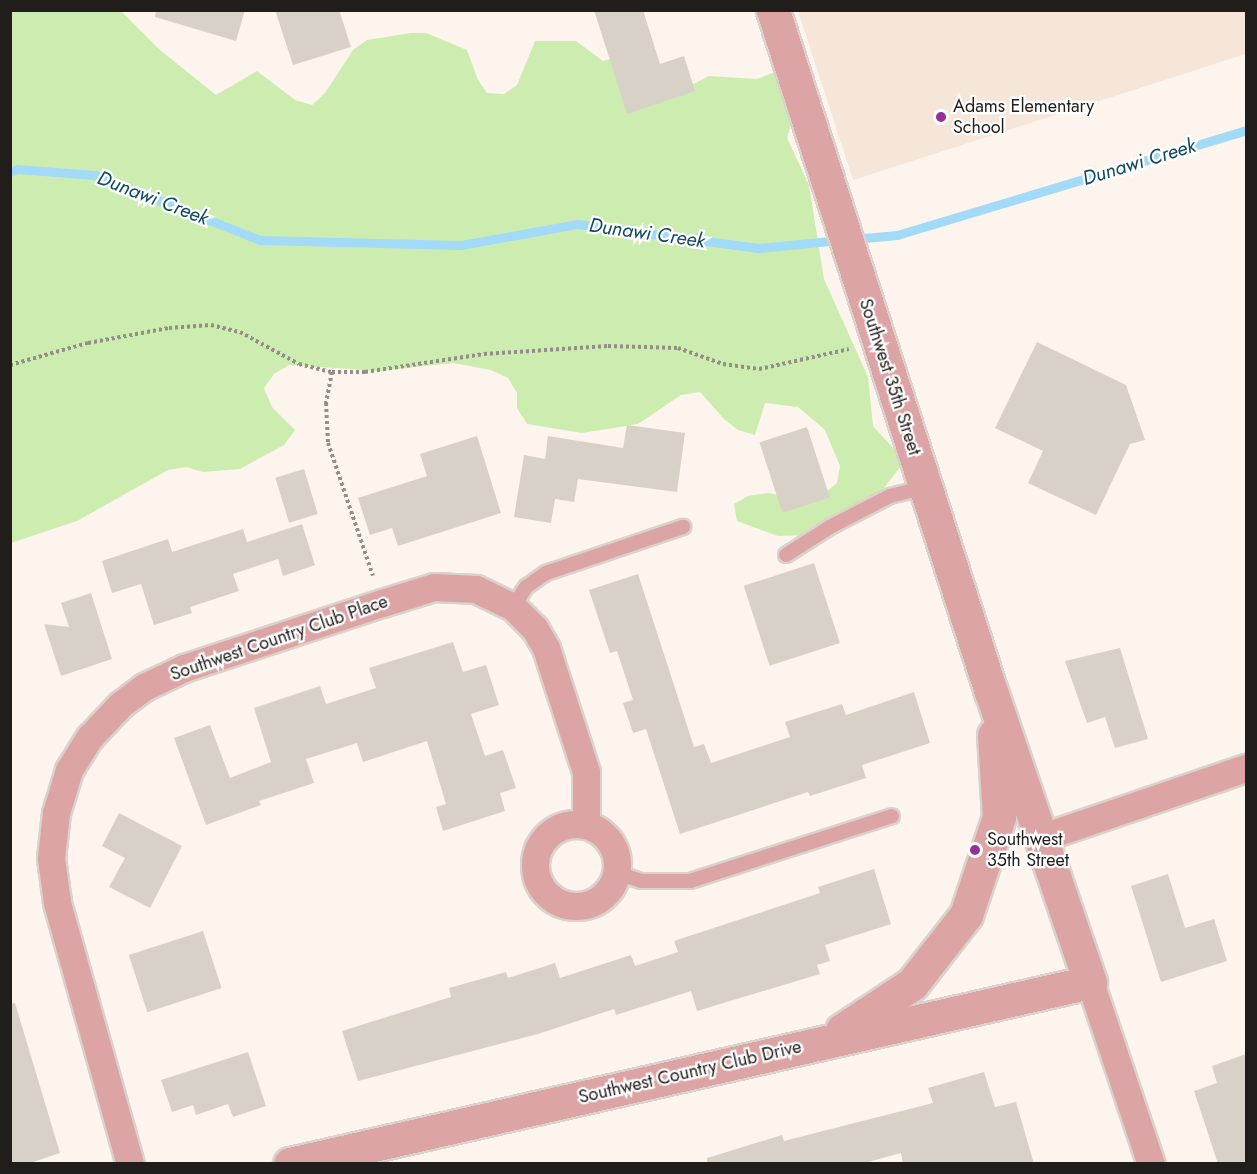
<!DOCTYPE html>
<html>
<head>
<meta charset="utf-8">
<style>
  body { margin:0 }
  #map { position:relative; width:1257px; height:1174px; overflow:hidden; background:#fdf5ed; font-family:Jost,sans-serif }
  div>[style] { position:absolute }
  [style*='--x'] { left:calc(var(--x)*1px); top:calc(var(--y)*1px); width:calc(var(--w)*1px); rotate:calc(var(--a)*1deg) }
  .built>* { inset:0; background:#f6e6da }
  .green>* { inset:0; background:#cdedb0 }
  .stream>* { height:9px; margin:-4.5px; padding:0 4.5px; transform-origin:4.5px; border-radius:4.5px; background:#a2daf8 }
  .building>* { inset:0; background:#d7d1c8; transform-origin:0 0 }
  .path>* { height:4px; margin-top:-2px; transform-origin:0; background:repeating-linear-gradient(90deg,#938e88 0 3px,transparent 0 6px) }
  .roads { filter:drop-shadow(2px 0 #dad2cb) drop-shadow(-2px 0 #dad2cb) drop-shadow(0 2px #dad2cb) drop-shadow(0 -2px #dad2cb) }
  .service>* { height:14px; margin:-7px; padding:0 7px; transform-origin:7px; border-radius:7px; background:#dca4a4 }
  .minor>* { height:27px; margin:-13.5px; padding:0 13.5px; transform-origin:13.5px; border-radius:13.5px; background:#dca4a4 }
  .minor>.ring { margin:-13.5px; padding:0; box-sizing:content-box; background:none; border:27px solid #dca4a4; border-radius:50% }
  .tertiary>* { height:33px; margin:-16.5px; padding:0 16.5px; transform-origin:16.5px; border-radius:16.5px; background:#dca4a4 }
  .dots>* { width:16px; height:16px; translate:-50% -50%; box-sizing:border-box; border:3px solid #fff; border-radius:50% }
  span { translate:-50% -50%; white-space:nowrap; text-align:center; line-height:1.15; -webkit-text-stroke:4.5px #fff; paint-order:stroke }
  .poi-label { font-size:18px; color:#201d1a }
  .left { translate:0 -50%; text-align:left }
  .street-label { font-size:18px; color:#201d1a }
  .water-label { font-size:20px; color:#0f4963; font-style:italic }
  .frame { position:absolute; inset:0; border:12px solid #201d1a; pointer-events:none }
</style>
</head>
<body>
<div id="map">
  <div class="built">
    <div style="clip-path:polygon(798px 11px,1246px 11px,1246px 54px,853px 180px)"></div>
  </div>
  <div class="green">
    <div style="clip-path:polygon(10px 11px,121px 11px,160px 50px,216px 95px,257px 71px,295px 100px,312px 105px,325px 93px,353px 50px,367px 40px,411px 33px,426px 33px,467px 50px,478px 80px,487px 93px,504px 94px,517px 85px,535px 41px,576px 41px,603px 61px,618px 56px,650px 106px,709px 76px,757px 79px,772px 73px,788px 72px,796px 107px,787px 138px,809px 185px,824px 279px,868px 377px,873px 426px,895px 450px,901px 466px,880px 493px,819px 535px,778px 536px,737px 521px,734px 504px,748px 496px,768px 493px,813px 502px,837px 483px,840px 466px,825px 430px,798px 407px,765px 403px,755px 435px,738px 430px,724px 419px,700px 392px,681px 395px,638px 424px,582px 433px,527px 424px,517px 408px,517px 393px,508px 378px,491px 370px,453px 363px,380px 371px,289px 365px,274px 374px,264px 388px,272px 407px,295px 430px,284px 445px,240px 469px,203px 472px,186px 467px,168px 470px,77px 521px,11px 543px)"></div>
  </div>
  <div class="stream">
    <div style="--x:10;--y:172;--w:8;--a:-23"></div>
    <div style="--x:17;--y:169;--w:78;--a:4.4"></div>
    <div style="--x:95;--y:175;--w:177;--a:21.5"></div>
    <div style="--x:260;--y:240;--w:201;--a:1.4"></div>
    <div style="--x:461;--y:245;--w:119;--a:-10.2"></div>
    <div style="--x:578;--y:224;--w:182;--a:7.6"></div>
    <div style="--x:758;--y:248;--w:82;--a:-5.6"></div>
    <div style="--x:853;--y:239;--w:44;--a:-5.2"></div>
    <div style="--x:897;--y:235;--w:364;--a:-16.7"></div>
  </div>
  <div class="building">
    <div style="clip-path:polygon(156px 10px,245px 10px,236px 41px,155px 17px)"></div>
    <div style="clip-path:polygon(275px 10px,339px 10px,351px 47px,293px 65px)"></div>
    <div style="clip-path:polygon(594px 10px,643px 10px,660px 64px,684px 56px,695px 91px,627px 114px)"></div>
    <div style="clip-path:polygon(1037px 342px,1126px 385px,1145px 440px,1130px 444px,1096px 515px,1028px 483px,1043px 451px,995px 428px)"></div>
    <div style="clip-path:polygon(627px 425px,685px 433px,677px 492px,578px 479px,574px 502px,555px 499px,551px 523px,514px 517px,524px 455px,545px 459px,548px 436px,623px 448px)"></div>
    <div style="left:807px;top:427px;width:74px;height:50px;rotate:72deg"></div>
    <div style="clip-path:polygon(477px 436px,501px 513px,398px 546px,392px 528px,370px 535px,358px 498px,427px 476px,420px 454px)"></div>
    <div style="left:304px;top:469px;width:47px;height:30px;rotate:73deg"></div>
    <div style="clip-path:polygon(302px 524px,315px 565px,283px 576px,278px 559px,233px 574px,239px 591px,190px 607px,192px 613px,154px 625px,141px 584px,112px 593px,102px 561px,168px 539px,172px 552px,243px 529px,247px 542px)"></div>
    <div style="left:814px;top:563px;width:84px;height:74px;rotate:72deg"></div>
    <div style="clip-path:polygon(638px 574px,694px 747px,704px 744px,711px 763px,790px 737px,785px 722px,842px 704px,846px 715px,914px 692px,930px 743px,862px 765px,866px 778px,810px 796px,808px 792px,680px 834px,646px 729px,633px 733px,623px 703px,633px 700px,617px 651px,610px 653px,589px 590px)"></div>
    <div style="clip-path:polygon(91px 593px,112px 659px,61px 676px,44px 624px,69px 627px,61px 603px)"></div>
    <div style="clip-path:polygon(453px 642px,463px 672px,486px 665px,499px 705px,471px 714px,485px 756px,503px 750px,516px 788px,500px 793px,505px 811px,443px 831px,436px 807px,446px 804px,427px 741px,363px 762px,357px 743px,306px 759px,314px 783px,259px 801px,261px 805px,206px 825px,174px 738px,210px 725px,230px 778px,271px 762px,254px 708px,320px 686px,326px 704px,376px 688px,369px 668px)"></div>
    <div style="clip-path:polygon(1120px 648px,1148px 739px,1115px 748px,1105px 717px,1087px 723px,1065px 661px)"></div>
    <div style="clip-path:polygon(119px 813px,182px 846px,150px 908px,109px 887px,125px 858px,102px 846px)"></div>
    <div style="clip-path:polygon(874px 869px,891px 924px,825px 945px,830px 961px,817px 965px,820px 974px,697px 1011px,691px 991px,616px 1015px,614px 1009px,538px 1034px,358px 1081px,342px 1031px,451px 997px,449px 988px,506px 972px,508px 978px,555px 963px,560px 978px,631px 955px,635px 966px,678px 952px,674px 941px,820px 893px,818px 887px)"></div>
    <div style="clip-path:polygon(1168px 874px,1185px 928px,1214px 919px,1227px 961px,1161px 982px,1131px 886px)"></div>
    <div style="left:203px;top:931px;width:60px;height:78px;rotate:72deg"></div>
    <div style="clip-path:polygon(15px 1003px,60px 1153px,27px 1164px,10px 1164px,10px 1004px)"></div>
    <div style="clip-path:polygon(248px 1052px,266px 1106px,233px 1117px,228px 1104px,196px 1115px,193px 1105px,172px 1112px,161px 1080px)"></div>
    <div style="clip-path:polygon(1246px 1054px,1246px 1164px,1218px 1164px,1194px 1091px,1217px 1083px,1212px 1066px)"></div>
    <div style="clip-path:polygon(984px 1072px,995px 1107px,1016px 1102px,1034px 1164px,903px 1164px,901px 1153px,861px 1164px,707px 1164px,707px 1158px,782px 1135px,784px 1141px,933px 1103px,928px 1088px)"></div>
  </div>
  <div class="path">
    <div style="--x:10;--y:365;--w:81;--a:-15.8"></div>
    <div style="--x:88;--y:343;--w:82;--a:-10.5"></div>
    <div style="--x:169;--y:328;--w:42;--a:-4.1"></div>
    <div style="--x:211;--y:325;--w:30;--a:14"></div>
    <div style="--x:240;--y:332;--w:67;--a:28.5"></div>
    <div style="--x:299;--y:364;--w:34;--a:14"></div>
    <div style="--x:332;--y:372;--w:33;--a:0"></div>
    <div style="--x:365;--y:372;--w:120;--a:-8.6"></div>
    <div style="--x:484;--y:354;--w:124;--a:-3.7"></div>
    <div style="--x:608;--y:346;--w:70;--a:1.6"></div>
    <div style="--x:678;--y:348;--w:48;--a:19.6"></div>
    <div style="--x:723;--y:364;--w:36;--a:8"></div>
    <div style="--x:759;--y:369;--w:92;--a:-12.5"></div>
    <div style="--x:332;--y:372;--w:32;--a:101"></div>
    <div style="--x:326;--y:403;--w:40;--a:87.1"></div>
    <div style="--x:328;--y:443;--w:140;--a:71.3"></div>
  </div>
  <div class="roads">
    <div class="service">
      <div style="--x:786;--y:555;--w:52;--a:-32.5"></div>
      <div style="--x:830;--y:527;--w:68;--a:-27.3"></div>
      <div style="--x:890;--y:496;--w:36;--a:-14"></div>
      <div style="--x:513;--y:607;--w:24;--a:-57"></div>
      <div style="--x:526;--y:587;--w:24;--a:-35"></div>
      <div style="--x:546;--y:573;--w:145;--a:-18.6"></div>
      <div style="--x:617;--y:873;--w:26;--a:18"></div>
      <div style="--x:642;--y:881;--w:48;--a:0"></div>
      <div style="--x:690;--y:881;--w:212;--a:-17.8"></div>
    </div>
    <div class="minor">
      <div class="ring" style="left:535px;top:824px;width:55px;height:55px"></div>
      <div style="--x:1040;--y:838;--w:218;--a:-18.8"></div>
      <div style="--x:1090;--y:982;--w:192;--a:71.5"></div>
      <div style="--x:130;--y:1164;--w:272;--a:-105.6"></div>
      <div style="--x:57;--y:902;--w:44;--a:-97.8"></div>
      <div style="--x:51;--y:858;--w:45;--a:-83.7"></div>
      <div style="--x:56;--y:813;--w:45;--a:-73.2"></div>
      <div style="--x:69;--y:770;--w:39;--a:-58"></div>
      <div style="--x:90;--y:737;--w:44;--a:-46.8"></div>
      <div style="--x:120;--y:705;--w:30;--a:-37"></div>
      <div style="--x:144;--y:687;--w:44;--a:-25.4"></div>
      <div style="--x:184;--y:668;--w:208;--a:-18.2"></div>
      <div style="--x:382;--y:603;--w:54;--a:-17.1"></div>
      <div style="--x:434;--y:587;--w:42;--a:2.7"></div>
      <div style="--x:476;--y:589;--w:41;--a:25.9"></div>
      <div style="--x:513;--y:607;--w:31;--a:45"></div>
      <div style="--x:535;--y:629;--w:22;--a:60"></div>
      <div style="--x:546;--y:648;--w:130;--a:72.1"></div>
      <div style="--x:586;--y:772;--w:53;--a:90"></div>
    </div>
    <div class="tertiary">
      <div style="--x:842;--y:1030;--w:84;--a:-33.3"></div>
      <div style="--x:912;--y:984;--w:88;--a:-52"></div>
      <div style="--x:966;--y:915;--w:103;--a:-71.4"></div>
      <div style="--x:999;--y:817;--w:82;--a:-93.5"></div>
      <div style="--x:290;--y:1164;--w:820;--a:-12.82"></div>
      <div style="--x:1090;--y:982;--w:306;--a:-108.8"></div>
      <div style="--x:991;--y:692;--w:716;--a:-107.73"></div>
    </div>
  </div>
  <div class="dots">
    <div style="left:941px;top:117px;background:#933198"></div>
    <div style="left:975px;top:850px;background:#933198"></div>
  </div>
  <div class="poi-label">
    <span class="left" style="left:953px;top:117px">Adams Elementary<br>School</span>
    <span class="left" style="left:987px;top:850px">Southwest<br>35th Street</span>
  </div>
  <div class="street-label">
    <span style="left:890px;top:377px;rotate:72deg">Southwest 35th Street</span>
    <span style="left:279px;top:638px;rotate:-19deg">Southwest Country Club Place</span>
    <span style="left:690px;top:1072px;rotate:-13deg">Southwest Country Club Drive</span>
  </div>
  <div class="water-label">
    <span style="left:1139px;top:162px;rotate:-17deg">Dunawi Creek</span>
    <span style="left:153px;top:198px;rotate:21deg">Dunawi Creek</span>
    <span style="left:647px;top:233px;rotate:8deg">Dunawi Creek</span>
  </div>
  <div class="frame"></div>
</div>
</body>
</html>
